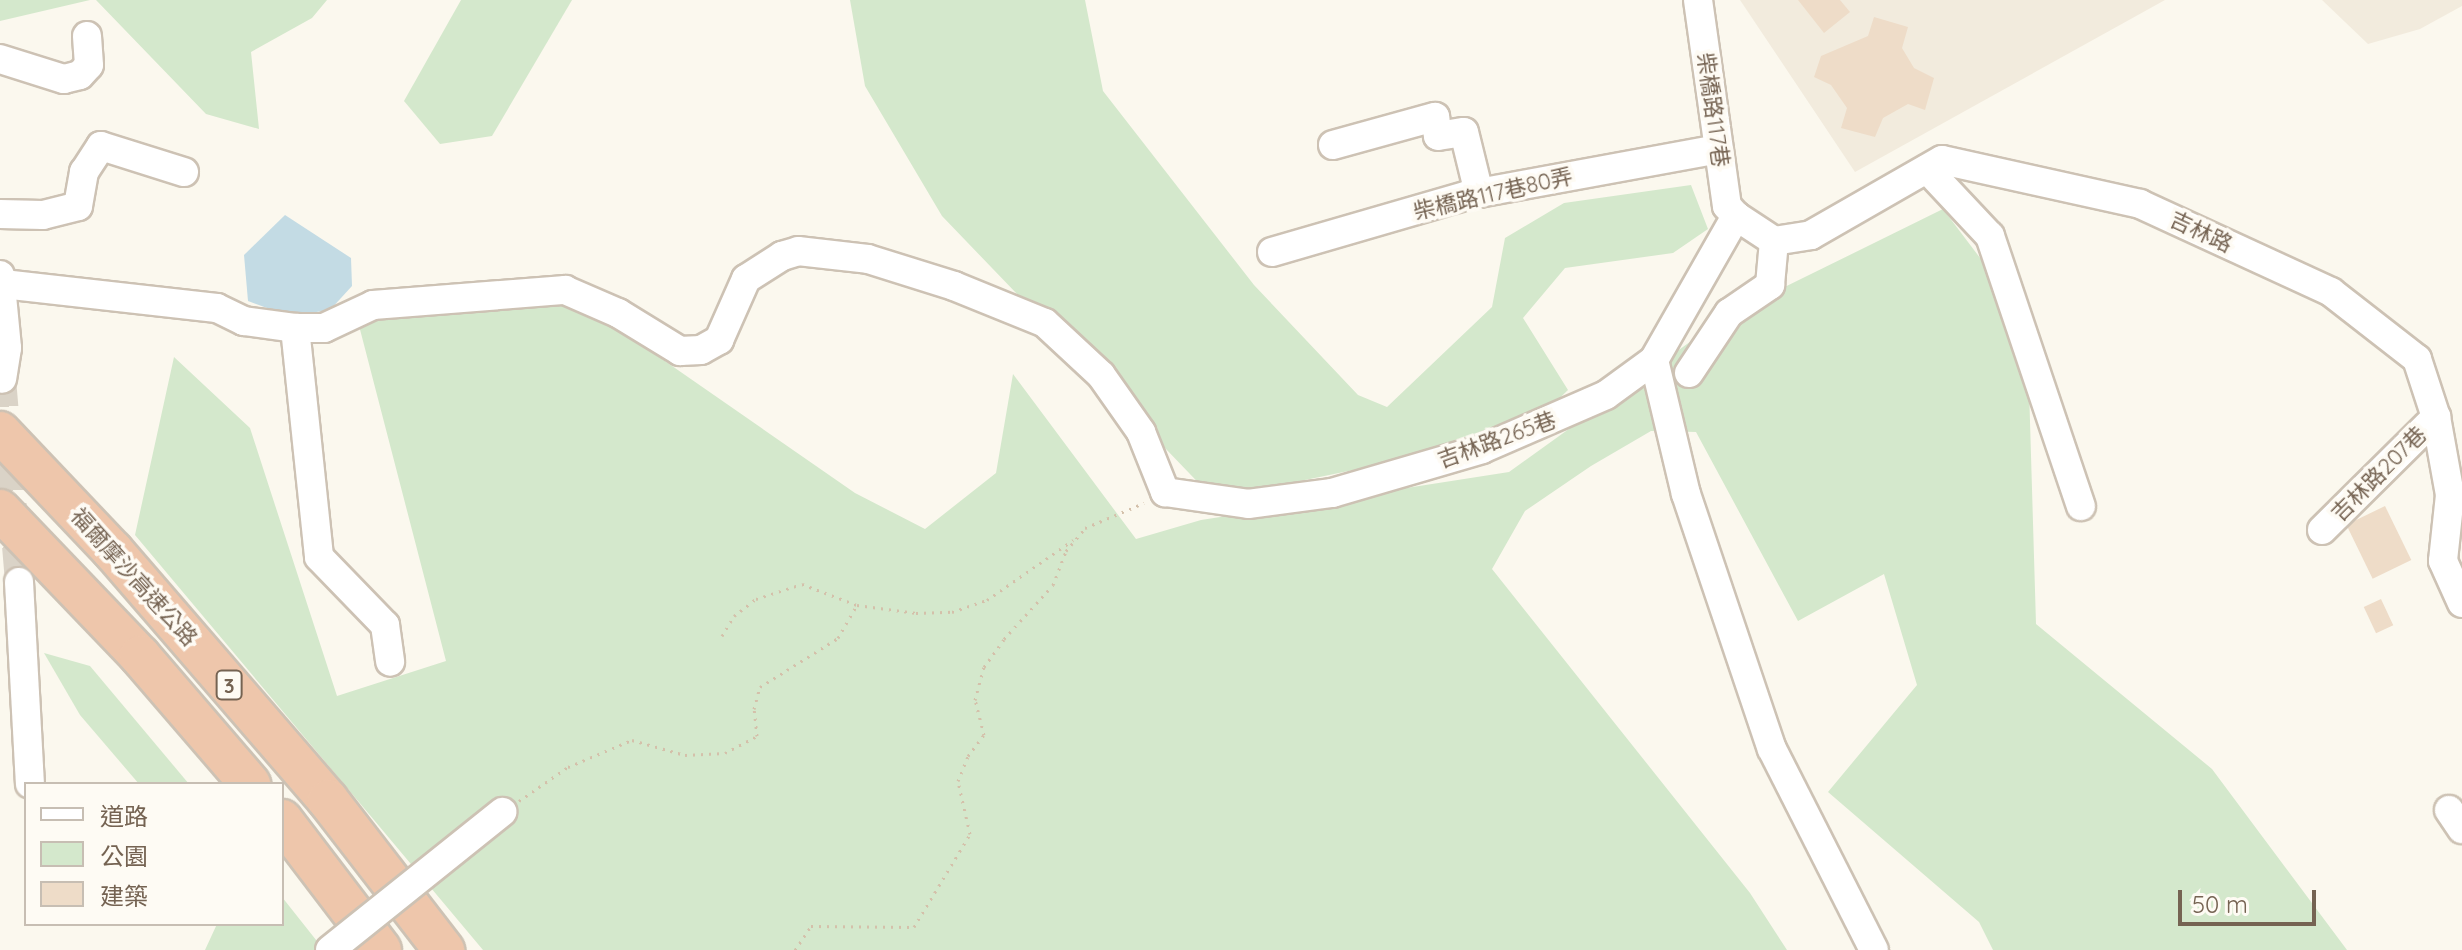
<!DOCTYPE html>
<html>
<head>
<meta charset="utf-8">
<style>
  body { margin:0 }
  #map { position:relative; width:2462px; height:950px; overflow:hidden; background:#fbf8ee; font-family:Quicksand,"Noto Sans TC",sans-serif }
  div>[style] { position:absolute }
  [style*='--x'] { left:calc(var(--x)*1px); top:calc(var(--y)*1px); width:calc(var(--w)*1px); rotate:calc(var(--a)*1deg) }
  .residential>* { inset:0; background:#f2ebdd }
  .green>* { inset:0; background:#d4e8cc }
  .water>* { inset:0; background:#c3dbe4 }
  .building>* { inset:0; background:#eedcc8; transform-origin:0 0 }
  .minor-tunnel>* { height:28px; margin-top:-14px; transform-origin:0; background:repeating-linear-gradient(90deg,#dad3c7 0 28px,transparent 0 42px) }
  .path>* { height:3px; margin-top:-1.5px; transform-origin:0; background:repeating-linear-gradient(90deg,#d4c0aa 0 2px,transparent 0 8px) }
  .roads { filter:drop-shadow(2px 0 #cdc2b4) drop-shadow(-2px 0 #cdc2b4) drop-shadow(0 2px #cdc2b4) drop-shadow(0 -2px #cdc2b4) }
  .minor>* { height:28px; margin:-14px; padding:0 14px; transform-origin:14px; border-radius:14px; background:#fff }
  .highway>* { height:40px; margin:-20px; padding:0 20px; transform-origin:20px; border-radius:20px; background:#eec6ab }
  .bridges { filter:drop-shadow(2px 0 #cdc2b4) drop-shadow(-2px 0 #cdc2b4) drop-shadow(0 2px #cdc2b4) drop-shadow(0 -2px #cdc2b4) }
  .minor-bridge>* { height:28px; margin:-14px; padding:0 14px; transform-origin:14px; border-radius:14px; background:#fff }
  span { translate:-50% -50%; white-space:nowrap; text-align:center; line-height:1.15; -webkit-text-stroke:7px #fefbf4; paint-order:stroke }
  .shield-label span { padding:2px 6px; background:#fefbf4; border:2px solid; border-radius:6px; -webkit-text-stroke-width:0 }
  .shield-label { font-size:20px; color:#756352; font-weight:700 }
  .street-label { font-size:22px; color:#756352 }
  .legend { position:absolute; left:24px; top:782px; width:260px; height:144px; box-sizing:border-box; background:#fefbf4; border:2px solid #c7beb3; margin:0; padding:10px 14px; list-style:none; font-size:24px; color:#756352 }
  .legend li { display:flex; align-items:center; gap:16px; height:40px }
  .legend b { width:40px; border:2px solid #c7beb3 }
  .scale { position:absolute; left:2178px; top:890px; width:138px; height:36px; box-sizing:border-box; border:4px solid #756352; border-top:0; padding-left:10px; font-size:24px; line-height:28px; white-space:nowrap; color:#756352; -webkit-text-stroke:6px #fefbf4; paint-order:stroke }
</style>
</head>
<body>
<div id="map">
  <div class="residential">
    <div style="clip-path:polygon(1740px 0,2165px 0,1855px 172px)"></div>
    <div style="clip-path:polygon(2322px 0,2462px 0,2462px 6px,2420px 29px,2368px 44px)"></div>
  </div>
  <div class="green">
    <div style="clip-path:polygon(0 0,90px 0,0 21px)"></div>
    <div style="clip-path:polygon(96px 0,327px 0,312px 18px,251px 52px,259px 129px,206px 114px)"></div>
    <div style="clip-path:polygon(461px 0,572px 0,492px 136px,440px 144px,404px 101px)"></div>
    <div style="clip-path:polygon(850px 0,1085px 0,1103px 91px,1254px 285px,1358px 395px,1387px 407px,1492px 307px,1505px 238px,1564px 203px,1691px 185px,1708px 229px,1673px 253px,1565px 268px,1523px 318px,1568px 390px,1538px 419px,1421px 456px,1214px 499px,942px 216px,865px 86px)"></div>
    <div style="clip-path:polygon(1943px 209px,2027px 320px,2036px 624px,2212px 769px,2347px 950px,1993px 950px,1979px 922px,1828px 792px,1917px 685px,1884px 574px,1798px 621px,1696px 432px,1651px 431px,1591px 466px,1525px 511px,1492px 569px,1750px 893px,1787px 950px,483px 950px,135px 535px,174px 357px,250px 428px,337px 696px,446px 661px,356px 314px,551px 282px,855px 493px,925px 529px,996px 473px,1013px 374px,1136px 539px,1201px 520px,1509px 472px,1726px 316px)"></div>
    <div style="clip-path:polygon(44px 653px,90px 666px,189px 784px,139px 784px,80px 715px)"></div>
    <div style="clip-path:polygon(282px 897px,324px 950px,205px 950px,217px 924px,282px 924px)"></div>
  </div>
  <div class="water">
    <div style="clip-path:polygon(285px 215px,351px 258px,352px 286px,330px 310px,289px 316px,248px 301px,244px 255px)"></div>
  </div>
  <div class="building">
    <div style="clip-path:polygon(1798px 0,1840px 0,1850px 12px,1824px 33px)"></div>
    <div style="clip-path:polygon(1874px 17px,1908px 27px,1902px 48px,1914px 68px,1934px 78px,1925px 110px,1908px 104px,1883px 118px,1875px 137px,1841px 128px,1847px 108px,1831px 85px,1814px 77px,1821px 56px,1868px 36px)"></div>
    <div style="left:2385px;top:506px;width:60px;height:43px;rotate:64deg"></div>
    <div style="left:2381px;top:599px;width:29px;height:19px;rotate:65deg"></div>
  </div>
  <div class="minor-tunnel">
    <div style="--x:2;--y:379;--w:204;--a:85.2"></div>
  </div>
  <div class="path">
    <div style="--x:722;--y:636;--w:23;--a:-59"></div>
    <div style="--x:734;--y:616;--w:28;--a:-38"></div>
    <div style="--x:756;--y:599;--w:48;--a:-18.1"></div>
    <div style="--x:802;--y:584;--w:59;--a:20.9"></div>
    <div style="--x:857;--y:605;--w:60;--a:7.7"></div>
    <div style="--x:916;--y:613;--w:36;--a:-2"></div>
    <div style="--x:952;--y:612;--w:37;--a:-19"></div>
    <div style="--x:987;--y:600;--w:105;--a:-34.9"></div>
    <div style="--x:519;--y:801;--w:60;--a:-34.8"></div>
    <div style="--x:568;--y:767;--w:69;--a:-22.9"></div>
    <div style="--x:632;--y:740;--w:55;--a:15.8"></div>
    <div style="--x:685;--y:755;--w:40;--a:-2.9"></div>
    <div style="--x:725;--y:753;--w:36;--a:-28"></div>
    <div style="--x:757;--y:736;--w:27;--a:-96"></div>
    <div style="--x:754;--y:709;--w:23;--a:-75"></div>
    <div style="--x:760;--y:687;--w:92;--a:-32.1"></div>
    <div style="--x:838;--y:638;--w:38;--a:-60"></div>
    <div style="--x:795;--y:950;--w:29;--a:-56"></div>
    <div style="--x:811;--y:926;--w:103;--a:0.6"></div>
    <div style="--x:914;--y:927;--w:109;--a:-58.9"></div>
    <div style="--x:970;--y:834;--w:54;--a:-102.8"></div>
    <div style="--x:958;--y:781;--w:27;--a:-68"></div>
    <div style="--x:968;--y:756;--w:26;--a:-53"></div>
    <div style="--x:984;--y:735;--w:36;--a:-104"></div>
    <div style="--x:975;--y:700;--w:34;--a:-75"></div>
    <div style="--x:984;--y:667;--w:34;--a:-54"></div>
    <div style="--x:1004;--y:639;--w:73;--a:-47.8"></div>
    <div style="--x:1053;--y:585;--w:36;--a:-69"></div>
    <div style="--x:1066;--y:551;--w:30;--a:-50"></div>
    <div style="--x:1085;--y:528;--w:64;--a:-23"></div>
  </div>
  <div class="roads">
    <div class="minor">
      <div style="--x:1698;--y:0;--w:208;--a:82"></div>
      <div style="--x:1727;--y:206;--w:13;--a:48"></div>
      <div style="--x:1736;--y:216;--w:45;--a:33.3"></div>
      <div style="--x:1774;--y:241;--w:37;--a:-9"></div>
      <div style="--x:1811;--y:235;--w:151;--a:-29.8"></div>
      <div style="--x:1942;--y:160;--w:203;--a:12.5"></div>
      <div style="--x:2140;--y:204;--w:210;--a:24.7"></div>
      <div style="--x:2331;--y:292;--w:109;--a:37.9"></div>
      <div style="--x:2417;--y:359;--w:61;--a:71.9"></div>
      <div style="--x:2436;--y:417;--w:79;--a:79.8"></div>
      <div style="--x:2450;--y:495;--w:66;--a:96.1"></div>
      <div style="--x:2443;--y:561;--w:46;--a:65.7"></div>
      <div style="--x:0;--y:59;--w:67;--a:17.4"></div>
      <div style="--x:64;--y:79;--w:16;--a:-14"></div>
      <div style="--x:80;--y:75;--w:13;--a:-48"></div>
      <div style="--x:89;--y:65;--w:29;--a:-94"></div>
      <div style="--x:1333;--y:145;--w:106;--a:-15.4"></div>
      <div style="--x:1435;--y:117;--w:19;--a:81"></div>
      <div style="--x:1438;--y:136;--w:26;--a:-9"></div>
      <div style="--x:1464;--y:132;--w:63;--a:76.2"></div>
      <div style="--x:1927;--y:169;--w:92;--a:46.8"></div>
      <div style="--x:1990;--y:236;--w:285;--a:71.4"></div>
      <div style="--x:0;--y:214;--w:43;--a:1.3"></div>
      <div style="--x:43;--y:215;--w:36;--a:-14"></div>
      <div style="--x:78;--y:206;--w:35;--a:-80"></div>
      <div style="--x:84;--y:172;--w:31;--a:-57"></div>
      <div style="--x:101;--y:146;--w:87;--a:17.4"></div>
      <div style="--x:1272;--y:252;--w:204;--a:-16.2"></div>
      <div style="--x:1468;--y:195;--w:254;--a:-10.4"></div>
      <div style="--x:0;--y:275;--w:73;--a:84.5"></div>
      <div style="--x:7;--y:348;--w:31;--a:99"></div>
      <div style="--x:3;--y:284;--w:215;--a:6.4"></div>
      <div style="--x:217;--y:308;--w:30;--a:26"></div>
      <div style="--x:244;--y:321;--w:51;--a:7.8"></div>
      <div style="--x:295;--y:328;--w:29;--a:0"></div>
      <div style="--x:324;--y:328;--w:54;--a:-25.1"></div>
      <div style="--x:373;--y:305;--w:193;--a:-4.5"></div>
      <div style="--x:565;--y:290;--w:58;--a:23.5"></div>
      <div style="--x:618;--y:313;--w:73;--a:31.5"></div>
      <div style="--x:680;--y:351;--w:21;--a:-3"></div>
      <div style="--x:701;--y:350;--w:21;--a:-29"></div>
      <div style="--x:719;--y:340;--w:67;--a:-66.1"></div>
      <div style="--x:746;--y:279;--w:43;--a:-32.6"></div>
      <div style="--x:782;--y:256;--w:17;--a:-17"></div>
      <div style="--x:798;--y:251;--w:70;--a:6.5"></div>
      <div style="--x:868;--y:259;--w:90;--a:17.4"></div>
      <div style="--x:954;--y:286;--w:98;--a:22.1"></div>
      <div style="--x:1045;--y:323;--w:76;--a:42.9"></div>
      <div style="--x:1101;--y:375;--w:70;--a:54.9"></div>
      <div style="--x:1141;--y:432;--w:65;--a:68.2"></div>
      <div style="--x:1165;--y:492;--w:84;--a:8.2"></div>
      <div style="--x:1248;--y:504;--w:85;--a:-7.5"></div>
      <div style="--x:1332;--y:493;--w:156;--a:-16.3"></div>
      <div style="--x:1482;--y:449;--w:135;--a:-23.5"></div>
      <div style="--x:1606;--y:395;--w:59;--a:-36.1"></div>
      <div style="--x:1654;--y:360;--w:166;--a:-60.3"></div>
      <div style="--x:295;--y:328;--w:230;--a:84"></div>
      <div style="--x:319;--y:557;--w:95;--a:45.9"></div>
      <div style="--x:385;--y:625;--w:37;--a:82"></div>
      <div style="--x:1654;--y:360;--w:138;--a:76.6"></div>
      <div style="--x:1686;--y:494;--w:269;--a:71.4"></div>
      <div style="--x:1772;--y:749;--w:225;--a:63.1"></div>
      <div style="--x:1689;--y:373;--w:72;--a:-56.3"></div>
      <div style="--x:1729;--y:313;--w:50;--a:-34.3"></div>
      <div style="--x:1770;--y:285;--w:44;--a:-84.8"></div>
      <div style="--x:2322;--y:530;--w:161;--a:-44.7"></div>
      <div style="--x:19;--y:582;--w:202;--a:86.9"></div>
      <div style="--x:2449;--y:810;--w:23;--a:56"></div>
    </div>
    <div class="highway">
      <div style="--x:0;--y:432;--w:164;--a:46.5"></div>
      <div style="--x:113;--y:551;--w:329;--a:49.2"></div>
      <div style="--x:328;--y:800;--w:190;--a:52.3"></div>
      <div style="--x:0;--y:510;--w:202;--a:46.2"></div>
      <div style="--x:140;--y:656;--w:169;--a:49.3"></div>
      <div style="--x:282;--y:820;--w:163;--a:52.7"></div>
    </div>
  </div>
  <div class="bridges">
    <div class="minor-bridge">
      <div style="--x:330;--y:950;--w:221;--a:-38.7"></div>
    </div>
  </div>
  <div class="shield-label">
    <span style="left:229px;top:685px">3</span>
  </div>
  <div class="street-label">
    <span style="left:1713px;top:110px;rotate:82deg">柴橋路117巷</span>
    <span style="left:1493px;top:194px;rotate:-13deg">柴橋路117巷80弄</span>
    <span style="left:2201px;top:232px;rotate:25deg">吉林路</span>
    <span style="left:1497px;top:440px;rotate:-20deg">吉林路265巷</span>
    <span style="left:2379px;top:474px;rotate:-45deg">吉林路207巷</span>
    <span style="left:134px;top:577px;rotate:48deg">福爾摩沙高速公路</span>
  </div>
  <ul class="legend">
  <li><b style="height:10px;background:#fff"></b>道路</li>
  <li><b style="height:22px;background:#d4e8cc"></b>公園</li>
  <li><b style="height:22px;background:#eedcc8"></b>建築</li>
  </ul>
  <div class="scale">50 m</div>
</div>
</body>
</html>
